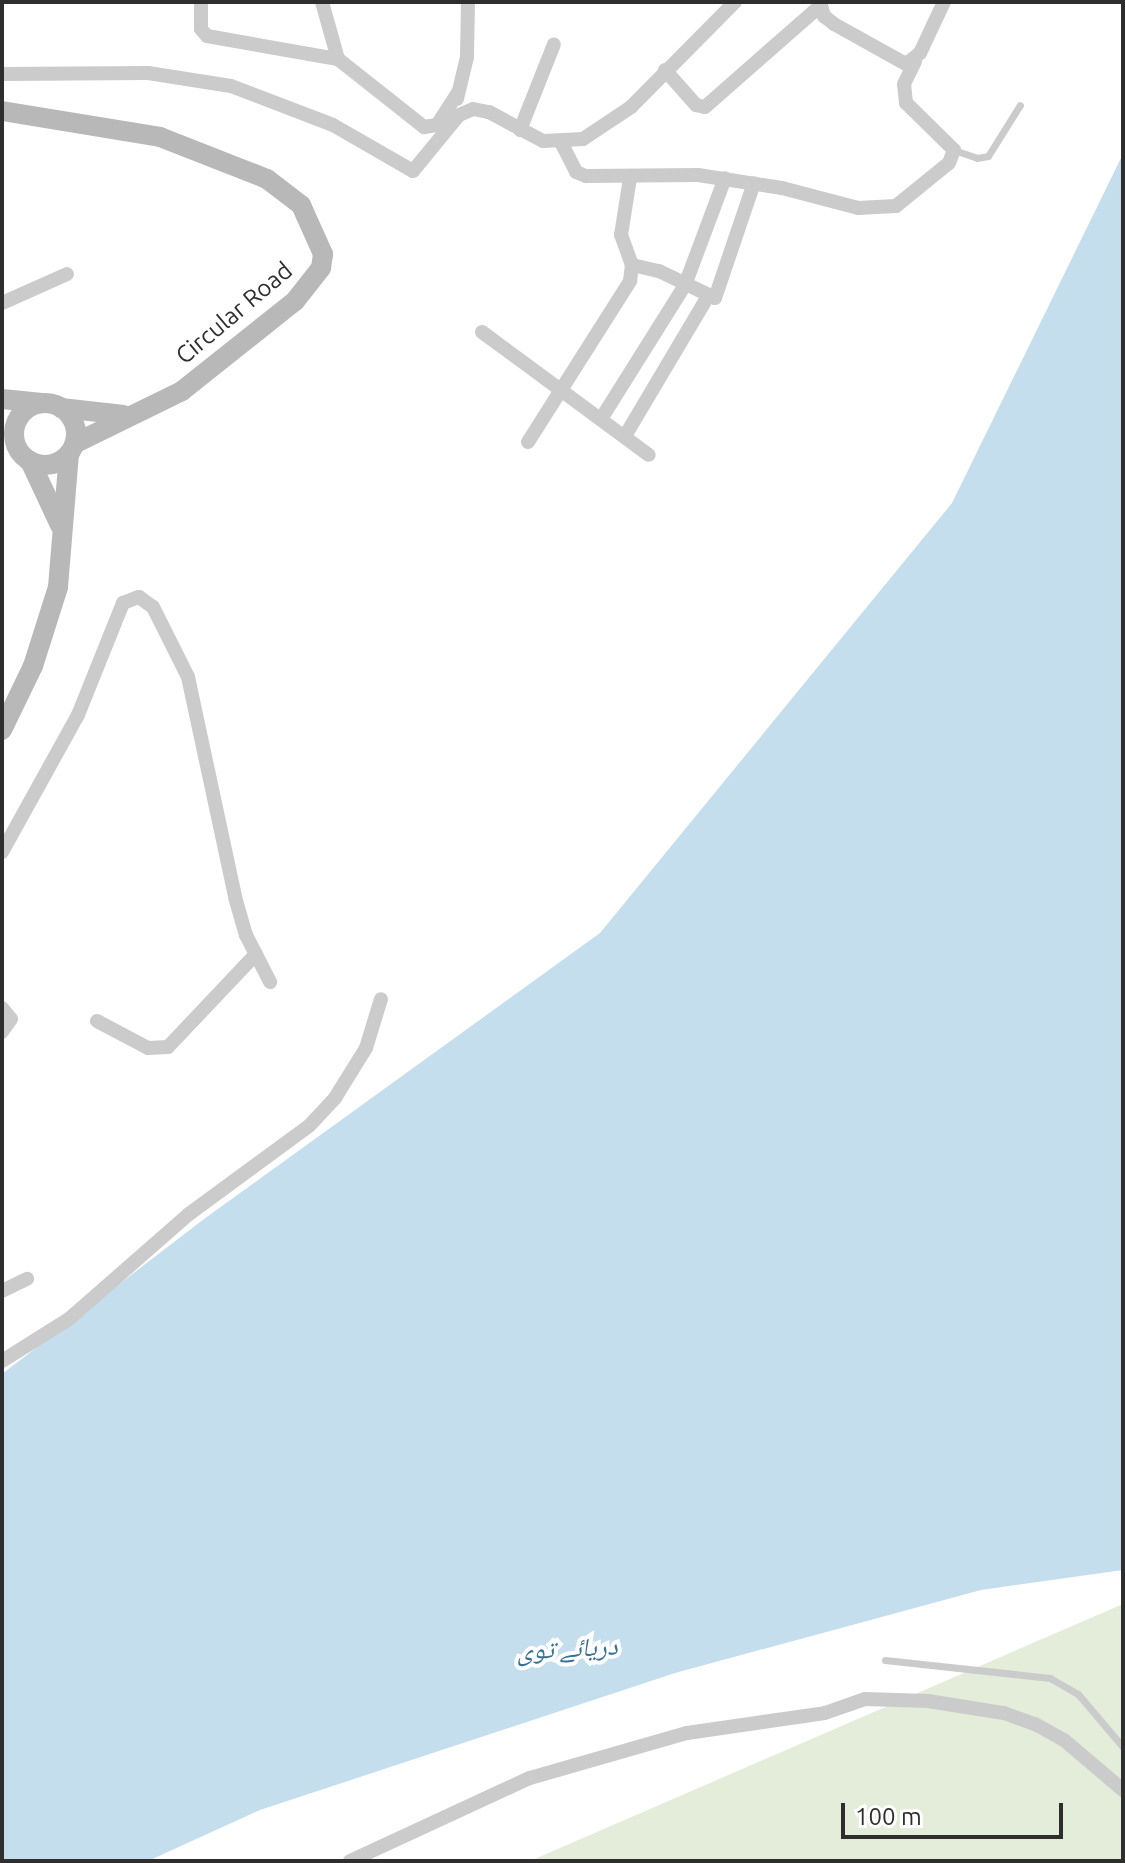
<!DOCTYPE html>
<html>
<head>
<meta charset="utf-8">
<style>
  body { margin:0 }
  #map { position:relative; width:1125px; height:1863px; overflow:hidden; background:#fff; font-family:Ubuntu,"Noto Naskh Arabic",sans-serif }
  div>[style] { position:absolute }
  [style*='--x'] { left:calc(var(--x)*1px); top:calc(var(--y)*1px); width:calc(var(--w)*1px); rotate:calc(var(--a)*1deg) }
  .green>* { inset:0; background:#e4ecda }
  .water>* { inset:0; background:#c5deed }
  .service>* { height:7px; margin:-3.5px; padding:0 3.5px; transform-origin:3.5px; border-radius:3.5px; background:#cbcbcb }
  .minor>* { height:14px; margin:-7px; padding:0 7px; transform-origin:7px; border-radius:7px; background:#cbcbcb }
  .secondary>* { height:20px; margin:-10px; padding:0 10px; transform-origin:10px; border-radius:10px; background:#b8b8b8 }
  .secondary>.ring { margin:-10px; padding:0; box-sizing:content-box; background:none; border:20px solid #b8b8b8; border-radius:50% }
  span { translate:-50% -50%; white-space:nowrap; text-align:center; line-height:1.15; -webkit-text-stroke:8px #fff; paint-order:stroke }
  .street-label { font-size:24px; color:#2e2e2e }
  .water-label { font-size:26px; color:#387293; font-style:italic }
  .frame { position:absolute; inset:0; border:4px solid #2e2e2e; pointer-events:none }
  .scale { position:absolute; left:841px; top:1803px; width:222px; height:36px; box-sizing:border-box; border:4px solid #2e2e2e; border-top:0; padding-left:10px; font-size:24px; line-height:28px; white-space:nowrap; color:#2e2e2e; -webkit-text-stroke:6px #fff; paint-order:stroke }
</style>
</head>
<body>
<div id="map">
  <div class="green">
    <div style="clip-path:polygon(1123px 1604px,1123px 1861px,530px 1861px)"></div>
  </div>
  <div class="water">
    <div style="clip-path:polygon(1123px 154px,1123px 1570px,981px 1590px,675px 1673px,260px 1810px,148px 1861px,2px 1861px,2px 1374px,204px 1219px,600px 933px,952px 503px)"></div>
  </div>
  <div class="service">
    <div style="--x:954;--y:150;--w:24;--a:19"></div>
    <div style="--x:977;--y:158;--w:11;--a:-10"></div>
    <div style="--x:988;--y:156;--w:60;--a:-57.9"></div>
    <div style="--x:885;--y:1660;--w:166;--a:6.2"></div>
    <div style="--x:1050;--y:1678;--w:32;--a:30"></div>
    <div style="--x:1078;--y:1694;--w:70;--a:49.7"></div>
  </div>
  <div class="minor">
    <div style="--x:201;--y:2;--w:27;--a:90"></div>
    <div style="--x:201;--y:29;--w:9;--a:49"></div>
    <div style="--x:207;--y:36;--w:133;--a:10"></div>
    <div style="--x:338;--y:59;--w:110;--a:38.3"></div>
    <div style="--x:424;--y:127;--w:13;--a:-9"></div>
    <div style="--x:437;--y:125;--w:38;--a:-57"></div>
    <div style="--x:322;--y:2;--w:59;--a:74.3"></div>
    <div style="--x:820;--y:2;--w:15;--a:74"></div>
    <div style="--x:824;--y:16;--w:13;--a:39"></div>
    <div style="--x:834;--y:24;--w:82;--a:29.1"></div>
    <div style="--x:906;--y:64;--w:18;--a:-38"></div>
    <div style="--x:920;--y:53;--w:56;--a:-64.8"></div>
    <div style="--x:665;--y:70;--w:47;--a:48.5"></div>
    <div style="--x:696;--y:105;--w:9;--a:13"></div>
    <div style="--x:705;--y:107;--w:152;--a:-41.3"></div>
    <div style="--x:2;--y:74;--w:146;--a:-0.4"></div>
    <div style="--x:148;--y:73;--w:84;--a:8.9"></div>
    <div style="--x:231;--y:86;--w:109;--a:20.9"></div>
    <div style="--x:333;--y:125;--w:92;--a:29.9"></div>
    <div style="--x:413;--y:171;--w:72;--a:-50.6"></div>
    <div style="--x:459;--y:115;--w:15;--a:-23"></div>
    <div style="--x:473;--y:109;--w:16;--a:11"></div>
    <div style="--x:489;--y:112;--w:61;--a:28.2"></div>
    <div style="--x:543;--y:141;--w:40;--a:-2.9"></div>
    <div style="--x:583;--y:139;--w:58;--a:-33.7"></div>
    <div style="--x:631;--y:107;--w:148;--a:-45.3"></div>
    <div style="--x:457;--y:99;--w:43;--a:-76.6"></div>
    <div style="--x:467;--y:57;--w:55;--a:-89"></div>
    <div style="--x:520;--y:130;--w:92;--a:-68.4"></div>
    <div style="--x:562;--y:144;--w:31;--a:63"></div>
    <div style="--x:576;--y:172;--w:11;--a:22"></div>
    <div style="--x:586;--y:176;--w:112;--a:-0.5"></div>
    <div style="--x:698;--y:175;--w:85;--a:8.8"></div>
    <div style="--x:782;--y:188;--w:79;--a:14.7"></div>
    <div style="--x:858;--y:208;--w:38;--a:-3"></div>
    <div style="--x:896;--y:206;--w:68;--a:-39.1"></div>
    <div style="--x:949;--y:163;--w:14;--a:-69"></div>
    <div style="--x:954;--y:150;--w:67;--a:-135.6"></div>
    <div style="--x:906;--y:103;--w:19;--a:-96"></div>
    <div style="--x:904;--y:84;--w:25;--a:-64"></div>
    <div style="--x:632;--y:265;--w:28;--a:13"></div>
    <div style="--x:659;--y:271;--w:62;--a:25.7"></div>
    <div style="--x:715;--y:298;--w:121;--a:-71.3"></div>
    <div style="--x:2;--y:303;--w:71;--a:-24"></div>
    <div style="--x:482;--y:332;--w:207;--a:36.4"></div>
    <div style="--x:601;--y:419;--w:158;--a:-57.9"></div>
    <div style="--x:685;--y:285;--w:114;--a:-69.5"></div>
    <div style="--x:625;--y:436;--w:161;--a:-59.3"></div>
    <div style="--x:528;--y:442;--w:191;--a:-57.6"></div>
    <div style="--x:630;--y:281;--w:16;--a:-83"></div>
    <div style="--x:632;--y:265;--w:32;--a:-110"></div>
    <div style="--x:621;--y:235;--w:58;--a:-81"></div>
    <div style="--x:2;--y:852;--w:157;--a:-61"></div>
    <div style="--x:78;--y:715;--w:121;--a:-68.1"></div>
    <div style="--x:123;--y:603;--w:17;--a:-21"></div>
    <div style="--x:139;--y:597;--w:17;--a:36"></div>
    <div style="--x:153;--y:607;--w:78;--a:63.4"></div>
    <div style="--x:188;--y:677;--w:225;--a:77.9"></div>
    <div style="--x:235;--y:897;--w:40;--a:74"></div>
    <div style="--x:246;--y:935;--w:53;--a:62.9"></div>
    <div style="--x:2;--y:1008;--w:14;--a:51"></div>
    <div style="--x:11;--y:1019;--w:16;--a:125"></div>
    <div style="--x:97;--y:1021;--w:58;--a:27.9"></div>
    <div style="--x:148;--y:1048;--w:20;--a:-3"></div>
    <div style="--x:168;--y:1047;--w:128;--a:-46.6"></div>
    <div style="--x:2;--y:1291;--w:28;--a:-26"></div>
    <div style="--x:2;--y:1361;--w:79;--a:-32.1"></div>
    <div style="--x:69;--y:1319;--w:159;--a:-41.2"></div>
    <div style="--x:189;--y:1214;--w:149;--a:-36.3"></div>
    <div style="--x:309;--y:1126;--w:38;--a:-47"></div>
    <div style="--x:335;--y:1098;--w:59;--a:-58.2"></div>
    <div style="--x:366;--y:1048;--w:51;--a:-73"></div>
    <div style="--x:350;--y:1861;--w:198;--a:-24.8"></div>
    <div style="--x:530;--y:1778;--w:163;--a:-16"></div>
    <div style="--x:687;--y:1733;--w:139;--a:-8.2"></div>
    <div style="--x:825;--y:1713;--w:42;--a:-19.3"></div>
    <div style="--x:865;--y:1699;--w:63;--a:1.8"></div>
    <div style="--x:928;--y:1701;--w:77;--a:9"></div>
    <div style="--x:1004;--y:1713;--w:33;--a:20"></div>
    <div style="--x:1035;--y:1724;--w:33;--a:29"></div>
    <div style="--x:1064;--y:1740;--w:77;--a:40.3"></div>
  </div>
  <div class="secondary">
    <div style="--x:2;--y:111;--w:160;--a:9.3"></div>
    <div style="--x:160;--y:137;--w:115;--a:21.4"></div>
    <div style="--x:267;--y:179;--w:43;--a:37.4"></div>
    <div style="--x:301;--y:205;--w:54;--a:65.8"></div>
    <div style="--x:323;--y:254;--w:14;--a:98"></div>
    <div style="--x:321;--y:268;--w:42;--a:128.2"></div>
    <div style="--x:295;--y:301;--w:144;--a:141.5"></div>
    <div style="--x:182;--y:391;--w:120;--a:153.9"></div>
    <div style="--x:2;--y:399;--w:40;--a:5.7"></div>
    <div class="ring" style="left:14px;top:403px;width:42px;height:42px"></div>
    <div style="--x:61;--y:408;--w:63;--a:6.3"></div>
    <div style="--x:30;--y:461;--w:71;--a:64.9"></div>
    <div style="--x:2;--y:730;--w:71;--a:-64.2"></div>
    <div style="--x:33;--y:666;--w:83;--a:-72.4"></div>
    <div style="--x:58;--y:587;--w:134;--a:-85.3"></div>
  </div>
  <div class="street-label">
    <span style="left:234px;top:313px;rotate:-40deg">Circular Road</span>
  </div>
  <div class="water-label">
    <span style="left:567px;top:1648px;rotate:-3deg">دریائے توی</span>
  </div>
  <div class="frame"></div>
  <div class="scale">100 m</div>
</div>
</body>
</html>
